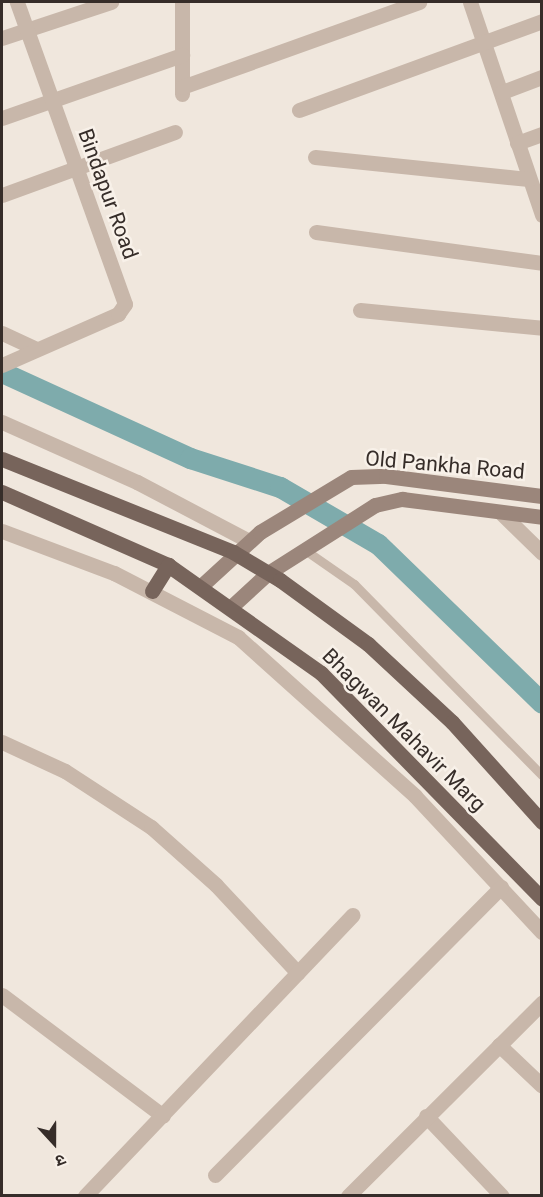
<!DOCTYPE html>
<html>
<head>
<meta charset="utf-8">
<style>
  body { margin:0 }
  #map { position:relative; width:543px; height:1197px; overflow:hidden; background:#f0e7dd; font-family:Roboto,"Noto Sans Devanagari",sans-serif }
  div>[style] { position:absolute }
  [style*='--x'] { left:calc(var(--x)*1px); top:calc(var(--y)*1px); width:calc(var(--w)*1px); rotate:calc(var(--a)*1deg) }
  .canal>* { height:21px; margin:-10.5px; padding:0 10.5px; transform-origin:10.5px; border-radius:10.5px; background:#7eabac }
  .lane>* { height:9px; margin:-4.5px; padding:0 4.5px; transform-origin:4.5px; border-radius:4.5px; background:#c8b7aa }
  .street>* { height:15px; margin:-7.5px; padding:0 7.5px; transform-origin:7.5px; border-radius:7.5px; background:#c8b7aa }
  .secondary>* { height:15px; margin:-7.5px; padding:0 7.5px; transform-origin:7.5px; border-radius:7.5px; background:#9b867b }
  .primary>* { height:15px; margin:-7.5px; padding:0 7.5px; transform-origin:7.5px; border-radius:7.5px; background:#77645b }
  span { translate:-50% -50%; white-space:nowrap; text-align:center; line-height:1.15; -webkit-text-stroke:5px #f8f1e9; paint-order:stroke }
  .street-label { font-size:21px; color:#362d29 }
  .frame { position:absolute; inset:0; border:3px solid #362d29; pointer-events:none }
  .north { position:absolute; left:24px; top:1113px; width:60px; height:60px; -webkit-text-stroke:4px #f8f1e9; paint-order:stroke; rotate:159deg; font-size:16px; font-weight:700; line-height:24px; text-align:center; color:#362d29 }
  .north::after { content:''; display:block; margin:auto; width:21px; height:27px; background:#362d29; clip-path:polygon(50% 0,100% 100%,50% 72%,0 100%) }
</style>
</head>
<body>
<div id="map">
  <div class="canal">
    <div style="--x:2;--y:372;--w:207;--a:24.6"></div>
    <div style="--x:190;--y:458;--w:95;--a:17.9"></div>
    <div style="--x:280;--y:487;--w:113;--a:30.2"></div>
    <div style="--x:378;--y:544;--w:228;--a:44.1"></div>
  </div>
  <div class="lane">
    <div style="--x:305;--y:550;--w:60;--a:34.8"></div>
    <div style="--x:354;--y:584;--w:268;--a:45.5"></div>
  </div>
  <div class="street">
    <div style="--x:182;--y:2;--w:92;--a:90"></div>
    <div style="--x:470;--y:2;--w:225;--a:71.3"></div>
    <div style="--x:2;--y:38;--w:115;--a:-18.3"></div>
    <div style="--x:182;--y:87;--w:252;--a:-19.7"></div>
    <div style="--x:502;--y:92;--w:43;--a:-20.6"></div>
    <div style="--x:299;--y:110;--w:259;--a:-20.1"></div>
    <div style="--x:2;--y:118;--w:191;--a:-19.3"></div>
    <div style="--x:517;--y:143;--w:27;--a:-20"></div>
    <div style="--x:315;--y:157;--w:215;--a:5.9"></div>
    <div style="--x:2;--y:195;--w:184;--a:-20"></div>
    <div style="--x:316;--y:232;--w:228;--a:7.8"></div>
    <div style="--x:360;--y:310;--w:183;--a:5.6"></div>
    <div style="--x:2;--y:333;--w:38;--a:25"></div>
    <div style="--x:2;--y:365;--w:127;--a:-23.7"></div>
    <div style="--x:118;--y:314;--w:12;--a:-55"></div>
    <div style="--x:125;--y:304;--w:321;--a:-109.7"></div>
    <div style="--x:2;--y:422;--w:148;--a:24"></div>
    <div style="--x:137;--y:482;--w:127;--a:27.8"></div>
    <div style="--x:500;--y:512;--w:59;--a:44.3"></div>
    <div style="--x:2;--y:531;--w:120;--a:20.6"></div>
    <div style="--x:114;--y:573;--w:140;--a:27.3"></div>
    <div style="--x:238;--y:637;--w:238;--a:41.9"></div>
    <div style="--x:415;--y:796;--w:186;--a:47"></div>
    <div style="--x:2;--y:742;--w:69;--a:24.7"></div>
    <div style="--x:65;--y:771;--w:103;--a:33.1"></div>
    <div style="--x:151;--y:827;--w:87;--a:41.7"></div>
    <div style="--x:216;--y:885;--w:120;--a:47"></div>
    <div style="--x:2;--y:995;--w:201;--a:36.9"></div>
    <div style="--x:499;--y:1045;--w:59;--a:43.6"></div>
    <div style="--x:426;--y:1116;--w:110;--a:46.5"></div>
    <div style="--x:215;--y:1175;--w:406;--a:-45.2"></div>
    <div style="--x:85;--y:1196;--w:388;--a:-46.4"></div>
    <div style="--x:348;--y:1196;--w:274;--a:-44.9"></div>
  </div>
  <div class="secondary">
    <div style="--x:200;--y:587;--w:81;--a:-42.5"></div>
    <div style="--x:260;--y:532;--w:106;--a:-31.1"></div>
    <div style="--x:351;--y:477;--w:35;--a:-2"></div>
    <div style="--x:386;--y:476;--w:157;--a:7.3"></div>
    <div style="--x:231;--y:607;--w:50;--a:-42.6"></div>
    <div style="--x:268;--y:573;--w:127;--a:-32.4"></div>
    <div style="--x:375;--y:505;--w:28;--a:-13"></div>
    <div style="--x:402;--y:499;--w:141;--a:7.3"></div>
  </div>
  <div class="primary">
    <div style="--x:2;--y:459;--w:249;--a:21.9"></div>
    <div style="--x:233;--y:552;--w:55;--a:30.8"></div>
    <div style="--x:280;--y:580;--w:109;--a:36"></div>
    <div style="--x:368;--y:644;--w:115;--a:42.9"></div>
    <div style="--x:452;--y:722;--w:135;--a:48"></div>
    <div style="--x:2;--y:492;--w:181;--a:23.7"></div>
    <div style="--x:168;--y:565;--w:187;--a:35.2"></div>
    <div style="--x:321;--y:673;--w:316;--a:45.6"></div>
    <div style="--x:152;--y:591;--w:31;--a:-58"></div>
  </div>
  <div class="street-label">
    <span style="left:108px;top:194px;rotate:70deg">Bindapur Road</span>
    <span style="left:445px;top:465px;rotate:5deg">Old Pankha Road</span>
    <span style="left:404px;top:730px;rotate:45deg">Bhagwan Mahavir Marg</span>
  </div>
  <div class="frame"></div>
  <div class="north">उ</div>
</div>
</body>
</html>
